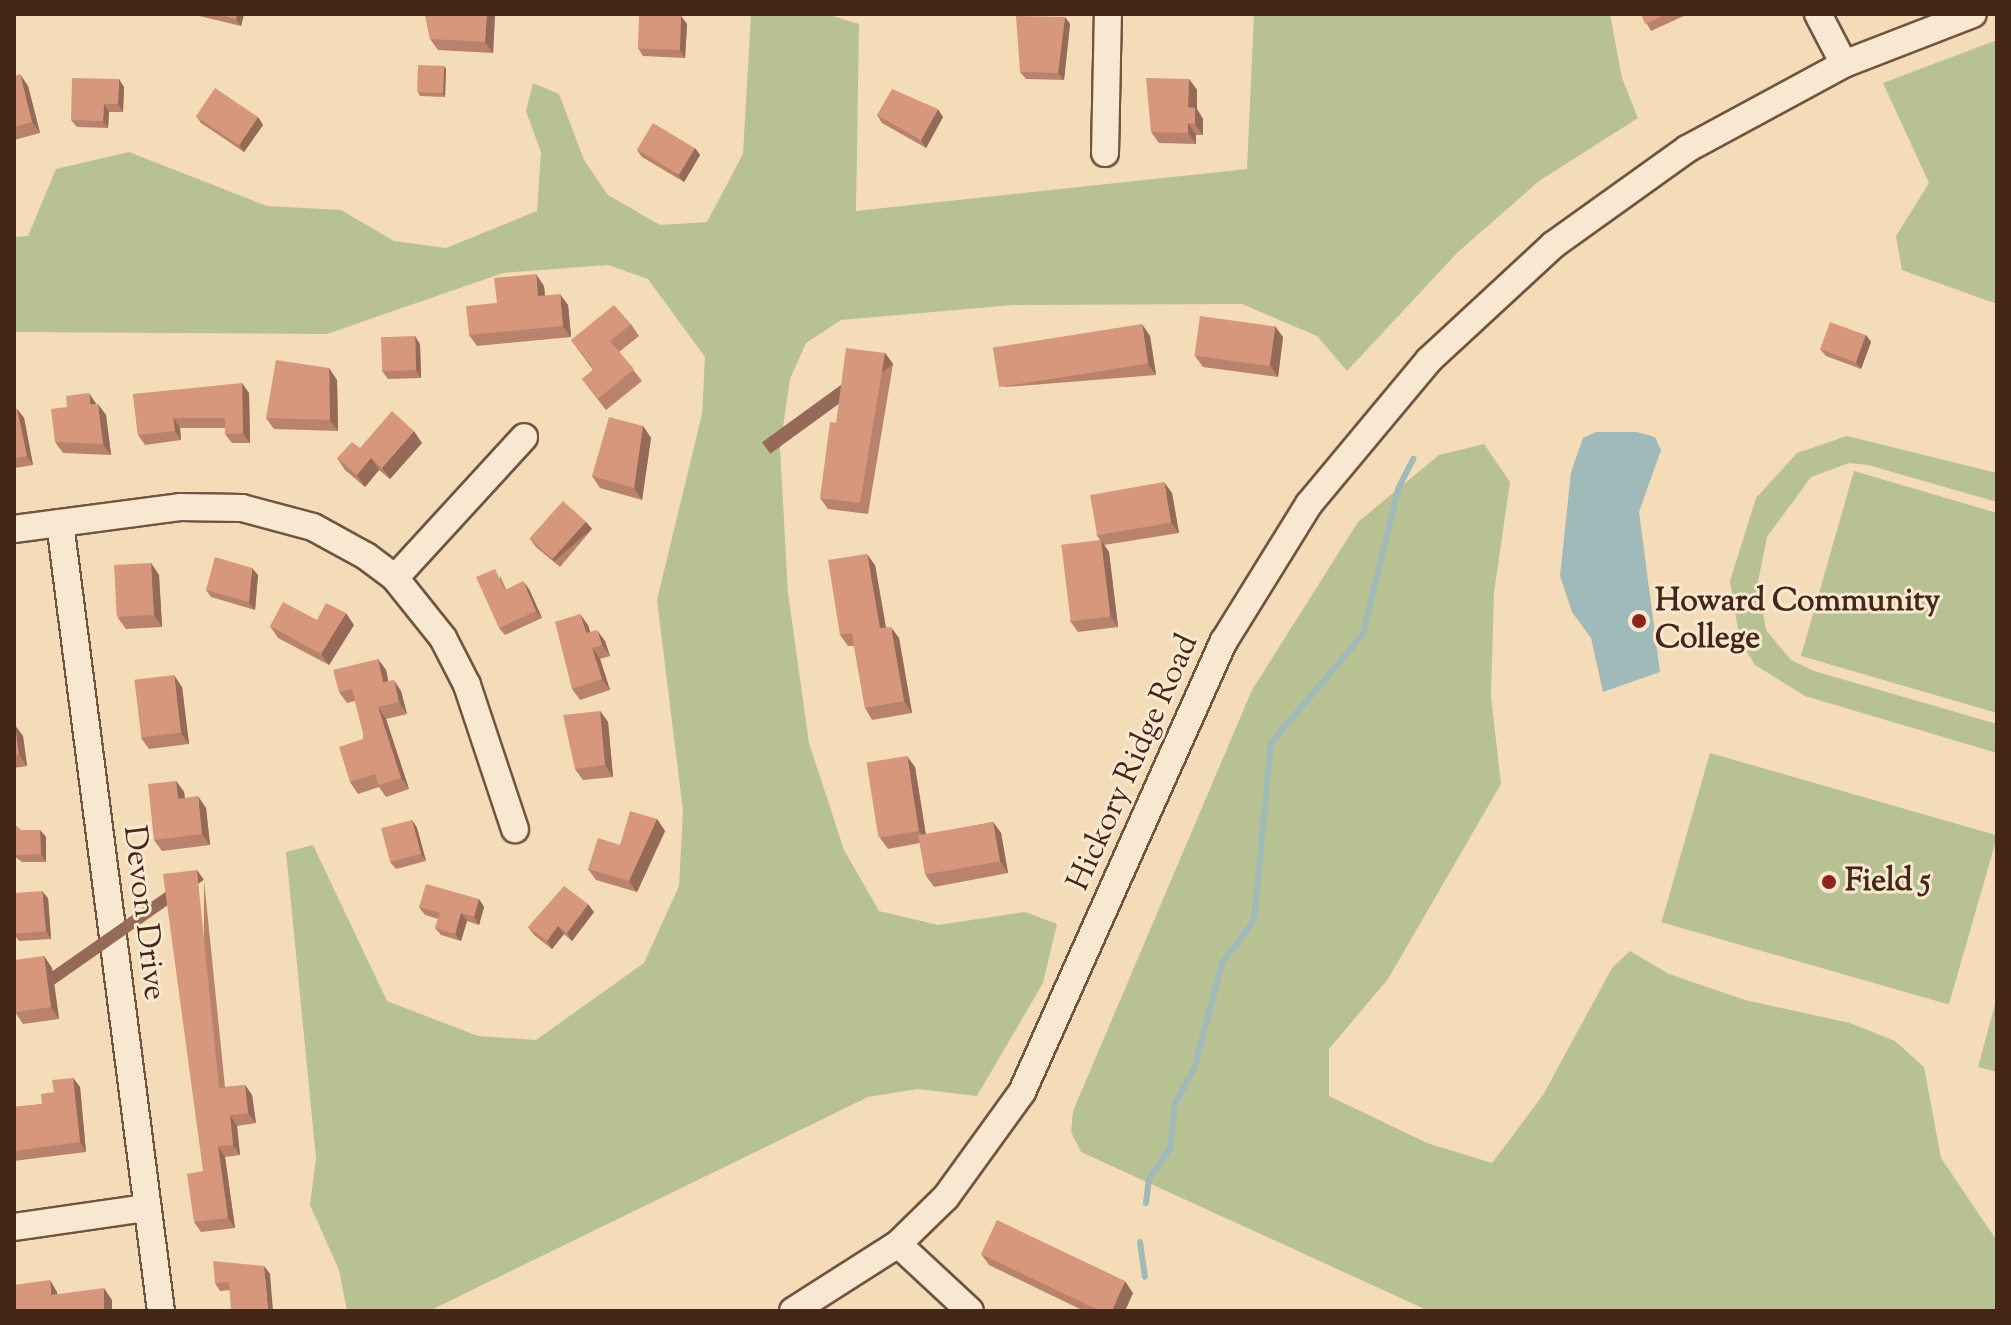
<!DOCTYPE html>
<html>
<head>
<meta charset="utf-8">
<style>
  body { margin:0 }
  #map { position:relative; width:2011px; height:1325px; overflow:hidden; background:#f5dcb9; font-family:"Sorts Mill Goudy",serif }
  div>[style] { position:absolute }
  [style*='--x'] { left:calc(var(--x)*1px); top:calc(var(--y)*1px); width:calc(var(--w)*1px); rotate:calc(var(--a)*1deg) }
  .green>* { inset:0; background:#b8c192; transform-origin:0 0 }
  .water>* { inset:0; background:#a0b9b9 }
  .stream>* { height:6px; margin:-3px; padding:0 3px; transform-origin:3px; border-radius:3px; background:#a0b9b9 }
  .roads { filter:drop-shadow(2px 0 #725440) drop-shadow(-2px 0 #725440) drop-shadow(0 2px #725440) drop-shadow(0 -2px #725440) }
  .minor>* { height:26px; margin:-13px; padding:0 13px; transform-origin:13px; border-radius:13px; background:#f8e8d2 }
  .wall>* { inset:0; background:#b9826c }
  .shaded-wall>* { inset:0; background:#966a58; transform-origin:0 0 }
  .building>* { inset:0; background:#d7977d; transform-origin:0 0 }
  .dots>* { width:22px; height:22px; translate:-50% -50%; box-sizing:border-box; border:4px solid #f8e8d2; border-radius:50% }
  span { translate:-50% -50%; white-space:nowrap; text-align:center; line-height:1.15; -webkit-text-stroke:6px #f8e8d2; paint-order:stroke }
  .poi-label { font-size:32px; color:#462617; font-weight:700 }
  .left { translate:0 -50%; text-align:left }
  .street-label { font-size:32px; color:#462617 }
  .frame { position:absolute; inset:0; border:16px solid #462617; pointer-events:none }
</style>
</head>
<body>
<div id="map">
  <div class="green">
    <div style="clip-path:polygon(751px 14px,826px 14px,859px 24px,856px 211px,1247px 169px,1254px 14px,1610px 14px,1622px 78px,1638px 118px,1539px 181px,1458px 252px,1347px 371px,1317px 336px,1242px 304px,1013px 305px,841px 320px,806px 343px,790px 379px,780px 448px,788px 593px,809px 743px,844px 850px,879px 911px,938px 925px,1025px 912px,1057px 924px,1043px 983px,977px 1096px,917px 1089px,868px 1097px,429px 1311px,347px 1311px,339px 1270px,310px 1205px,316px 1158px,286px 852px,313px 845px,387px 1001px,478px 1036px,536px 1040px,644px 963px,679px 886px,683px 811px,657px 600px,702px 414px,705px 357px,648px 279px,608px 265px,503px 273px,327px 334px,14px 332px,14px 237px,28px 236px,56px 169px,129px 152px,267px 206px,341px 210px,394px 241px,446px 248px,537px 211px,541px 152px,526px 111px,533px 83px,559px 94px,584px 160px,608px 195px,660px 225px,707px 222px,743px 154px)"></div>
    <div style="clip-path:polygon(1997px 40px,1997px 304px,1902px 270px,1896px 236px,1929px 183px,1883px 83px)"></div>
    <div style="clip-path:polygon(1847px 436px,1997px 473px,1997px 502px,1868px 465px,1849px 463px,1811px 477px,1767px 537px,1758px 582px,1766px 630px,1791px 660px,1814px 671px,1997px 724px,1997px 753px,1805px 696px,1755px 665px,1740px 641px,1730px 581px,1756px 498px,1797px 453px)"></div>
    <div style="clip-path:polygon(1484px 444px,1510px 482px,1494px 593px,1491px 696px,1501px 784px,1388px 979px,1329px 1049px,1329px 1096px,1427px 1143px,1492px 1163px,1543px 1095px,1612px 968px,1630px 951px,1669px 974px,1745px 1000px,1850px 1023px,1895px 1041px,1924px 1067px,1941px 1158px,1997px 1241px,1997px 1311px,1429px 1311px,1081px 1152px,1071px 1132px,1073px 1111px,1252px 690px,1358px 522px,1439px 455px)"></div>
    <div style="clip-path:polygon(1854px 471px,1997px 513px,1997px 713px,1801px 656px)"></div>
    <div style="left:1710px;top:753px;width:299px;height:176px;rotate:16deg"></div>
    <div style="clip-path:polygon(1997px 997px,1997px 1072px,1978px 1067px)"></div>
  </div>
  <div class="water">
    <div style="clip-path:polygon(1596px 432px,1637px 432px,1655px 437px,1661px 450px,1639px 512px,1660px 672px,1603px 692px,1591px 638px,1572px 612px,1560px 576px,1571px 472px,1583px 438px)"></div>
  </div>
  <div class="stream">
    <div style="--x:1146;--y:1203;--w:24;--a:-83"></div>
    <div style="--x:1149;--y:1179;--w:37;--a:-56"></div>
    <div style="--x:1170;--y:1148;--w:44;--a:-83.5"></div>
    <div style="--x:1175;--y:1104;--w:40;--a:-62"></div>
    <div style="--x:1194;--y:1069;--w:110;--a:-75.2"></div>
    <div style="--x:1222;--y:963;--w:54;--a:-53.3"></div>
    <div style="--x:1254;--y:920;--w:178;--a:-84.5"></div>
    <div style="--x:1271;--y:743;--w:143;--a:-49.8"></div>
    <div style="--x:1363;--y:634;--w:149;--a:-76.4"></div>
    <div style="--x:1398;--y:489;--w:34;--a:-63"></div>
    <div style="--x:1140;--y:1242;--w:35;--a:82"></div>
  </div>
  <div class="roads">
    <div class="minor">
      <div style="--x:1818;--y:14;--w:56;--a:62.5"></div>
      <div style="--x:1105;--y:153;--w:139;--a:-88.8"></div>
      <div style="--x:60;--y:523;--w:794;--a:82.7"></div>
      <div style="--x:14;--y:529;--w:167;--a:-7.5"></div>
      <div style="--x:180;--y:507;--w:62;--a:0.9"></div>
      <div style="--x:242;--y:508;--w:73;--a:15"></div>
      <div style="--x:313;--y:527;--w:60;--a:28.7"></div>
      <div style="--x:366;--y:556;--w:36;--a:37"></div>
      <div style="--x:395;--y:578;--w:77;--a:51.3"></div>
      <div style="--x:443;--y:638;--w:53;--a:62.9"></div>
      <div style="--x:467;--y:685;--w:152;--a:71.6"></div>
      <div style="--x:395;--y:578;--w:191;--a:-47.5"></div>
      <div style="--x:14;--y:1227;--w:133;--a:-8.2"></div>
      <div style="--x:898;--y:1244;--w:98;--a:42.9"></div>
      <div style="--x:793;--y:1311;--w:125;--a:-32.5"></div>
      <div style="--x:898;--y:1244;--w:67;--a:-44.4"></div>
      <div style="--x:946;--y:1197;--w:130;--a:-54.1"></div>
      <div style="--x:1022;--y:1092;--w:494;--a:-65.9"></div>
      <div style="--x:1224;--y:641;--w:161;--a:-58.2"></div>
      <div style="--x:1309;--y:504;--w:187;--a:-50.2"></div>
      <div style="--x:1429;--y:360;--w:169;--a:-42.8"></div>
      <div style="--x:1553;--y:245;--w:165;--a:-35.6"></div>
      <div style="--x:1687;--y:149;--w:179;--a:-28.4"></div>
      <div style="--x:1844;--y:64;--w:138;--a:-21.2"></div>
    </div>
  </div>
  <div class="wall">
    <div style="clip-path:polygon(191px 14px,244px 14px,241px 26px)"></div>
    <div style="clip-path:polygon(425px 14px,495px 14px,493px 53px,438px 50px,430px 39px)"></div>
    <div style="clip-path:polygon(1641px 14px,1688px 14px,1651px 31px)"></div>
    <div style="clip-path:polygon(681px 16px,687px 24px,685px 58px,643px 56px,638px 48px)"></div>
    <div style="clip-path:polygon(1065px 17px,1070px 24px,1064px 80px,1026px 79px,1020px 72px)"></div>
    <div style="clip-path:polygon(446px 69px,445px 97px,420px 96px,418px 92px)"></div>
    <div style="clip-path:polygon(14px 76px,28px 86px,40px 133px,14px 140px)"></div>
    <div style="clip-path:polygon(1189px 79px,1197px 90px,1197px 109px,1203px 119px,1203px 135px,1196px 135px,1196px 144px,1159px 143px,1151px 132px)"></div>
    <div style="clip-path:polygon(124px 87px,123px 112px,109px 112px,108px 128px,77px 127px,71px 120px)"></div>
    <div style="clip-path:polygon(877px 115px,943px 117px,926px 148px,882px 123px)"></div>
    <div style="clip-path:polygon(196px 116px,258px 117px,263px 125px,244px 152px,201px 123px)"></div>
    <div style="clip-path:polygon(695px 148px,700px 155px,684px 182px,642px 157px,637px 150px)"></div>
    <div style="clip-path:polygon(544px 286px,545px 296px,568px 305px,571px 337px,477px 346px,469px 335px,497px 303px)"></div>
    <div style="clip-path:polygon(631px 324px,639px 336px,619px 352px,642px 381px,606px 410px,582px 379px,593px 370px,571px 340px)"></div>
    <div style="clip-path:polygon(1866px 335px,1871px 342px,1861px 369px,1826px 356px,1820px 349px)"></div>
    <div style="clip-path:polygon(1150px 336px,1156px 375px,1005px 387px,997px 376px)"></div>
    <div style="clip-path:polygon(1283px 337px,1278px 377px,1203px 367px,1195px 356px)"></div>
    <div style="clip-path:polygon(420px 344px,421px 378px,388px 379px,382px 371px)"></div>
    <div style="clip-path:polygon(885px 353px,893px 364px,868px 514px,828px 509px,820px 498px,836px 423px)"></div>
    <div style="clip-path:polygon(337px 380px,338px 431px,274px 429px,266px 418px)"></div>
    <div style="clip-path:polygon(249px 393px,250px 443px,232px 443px,225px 434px,225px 428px,180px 428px,181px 440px,145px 445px,138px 435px,133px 394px)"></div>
    <div style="clip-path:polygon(96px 404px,106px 415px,111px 455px,63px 453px,55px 442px)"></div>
    <div style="clip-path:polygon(17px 409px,24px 418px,33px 465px,15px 468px,14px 410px)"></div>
    <div style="clip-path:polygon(643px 426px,651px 438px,642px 500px,600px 488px,592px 476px)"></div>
    <div style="clip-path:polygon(422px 443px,390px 479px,379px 470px,365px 487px,345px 470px,337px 458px,360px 448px)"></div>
    <div style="clip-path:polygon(1172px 493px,1179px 533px,1104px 545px,1109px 552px,1118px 627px,1078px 632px,1070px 621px,1100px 540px,1096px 534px)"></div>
    <div style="clip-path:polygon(586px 522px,592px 529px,560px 567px,536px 547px,530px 539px)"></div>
    <div style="clip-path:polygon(151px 563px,159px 575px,162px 627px,126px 629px,118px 618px)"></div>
    <div style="clip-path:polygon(875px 565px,886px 627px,899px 638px,912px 713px,872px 720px,865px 708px,854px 646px,848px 646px,840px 635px)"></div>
    <div style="clip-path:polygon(258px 575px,255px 610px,211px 597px,206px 590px)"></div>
    <div style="clip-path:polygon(500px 576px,506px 589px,529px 589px,542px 618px,505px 635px,499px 628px)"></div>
    <div style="clip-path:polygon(317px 620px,354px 625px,329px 665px,278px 638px,270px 626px)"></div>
    <div style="clip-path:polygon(588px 625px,590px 632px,605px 641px,610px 656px,600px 659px,610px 690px,580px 700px,572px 689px)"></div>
    <div style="clip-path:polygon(378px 659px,386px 670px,388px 681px,401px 691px,407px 714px,386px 719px,409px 789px,386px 797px,379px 787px,358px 794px,350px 782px,363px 739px,363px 732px,355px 701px,347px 703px,339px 692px)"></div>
    <div style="clip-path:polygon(182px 687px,189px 744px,149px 749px,141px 738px)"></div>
    <div style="clip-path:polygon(600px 711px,608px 722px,613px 777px,583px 780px,575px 769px)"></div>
    <div style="clip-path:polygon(14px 725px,23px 736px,27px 766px,14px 768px)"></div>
    <div style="clip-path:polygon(915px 767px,926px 835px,993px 822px,1001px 833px,1008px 873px,934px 887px,926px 876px,920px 843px,888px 849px,880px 838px)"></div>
    <div style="clip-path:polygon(176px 781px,184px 792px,185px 798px,206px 808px,210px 845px,162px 851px,154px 840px)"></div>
    <div style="clip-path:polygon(657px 819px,665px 831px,637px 892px,596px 880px,588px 869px,620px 845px)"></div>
    <div style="clip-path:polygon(412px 820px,417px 828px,426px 861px,396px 869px,390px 862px)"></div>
    <div style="clip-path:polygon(14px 824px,21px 830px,40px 830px,46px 837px,46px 862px,22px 862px,14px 856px)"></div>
    <div style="clip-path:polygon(204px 880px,225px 1087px,245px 1085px,252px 1095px,256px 1123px,237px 1126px,240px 1155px,225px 1157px,235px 1228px,201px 1232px,194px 1222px,203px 1171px)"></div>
    <div style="clip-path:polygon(48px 898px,51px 939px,19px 941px,14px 934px)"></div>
    <div style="clip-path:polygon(479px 899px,484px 907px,479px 925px,467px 921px,461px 941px,441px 935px,435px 928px,438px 919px,425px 915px,419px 907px)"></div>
    <div style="clip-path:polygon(594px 912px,572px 941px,564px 934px,552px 949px,534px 935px,528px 927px)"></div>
    <div style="clip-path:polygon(44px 956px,52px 968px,59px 1019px,23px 1024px,15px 1012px)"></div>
    <div style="clip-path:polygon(73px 1078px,80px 1087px,86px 1152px,14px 1161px,14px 1107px,42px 1104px)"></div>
    <div style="clip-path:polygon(981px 1254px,1133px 1293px,1125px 1311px,1084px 1311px,989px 1265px)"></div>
    <div style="clip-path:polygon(264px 1266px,270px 1274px,230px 1290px,220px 1291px,215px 1283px)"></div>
  </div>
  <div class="shaded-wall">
    <div style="clip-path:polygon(237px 14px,244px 14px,241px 26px,236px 19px)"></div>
    <div style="clip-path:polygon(487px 14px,495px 14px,493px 53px,485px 42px)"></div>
    <div style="clip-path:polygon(681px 16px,687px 24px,685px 58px,680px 50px)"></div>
    <div style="clip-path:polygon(1065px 17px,1070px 24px,1064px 80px,1058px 73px)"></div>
    <div style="clip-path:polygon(444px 66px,446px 69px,445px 97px,443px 93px)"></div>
    <div style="clip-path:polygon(20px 74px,28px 86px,40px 133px,32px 122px)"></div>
    <div style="clip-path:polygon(119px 79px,124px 87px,123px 112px,118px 104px)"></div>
    <div style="clip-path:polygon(1189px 79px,1197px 90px,1197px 109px,1203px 119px,1203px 135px,1195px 124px,1188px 107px)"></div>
    <div style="clip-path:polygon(104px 104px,109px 112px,108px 128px,103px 121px)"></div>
    <div style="clip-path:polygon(938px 109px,943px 117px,926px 148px,921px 140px)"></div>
    <div style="clip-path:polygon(258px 117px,263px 125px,244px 152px,239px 145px)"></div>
    <div style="clip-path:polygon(1188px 123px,1196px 135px,1196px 144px,1188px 133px)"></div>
    <div style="clip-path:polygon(695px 148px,700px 155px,684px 182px,678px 175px)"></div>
    <div style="clip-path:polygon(536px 274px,544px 286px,546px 308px,538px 296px)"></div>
    <div style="clip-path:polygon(560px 294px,568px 305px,571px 337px,563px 326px)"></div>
    <div style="clip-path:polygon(1142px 324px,1150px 336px,1156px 375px,1148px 364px)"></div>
    <div style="clip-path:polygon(1275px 326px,1283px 337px,1278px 377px,1270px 365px)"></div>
    <div style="clip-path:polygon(1866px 335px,1871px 342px,1861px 369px,1856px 362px)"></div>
    <div style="clip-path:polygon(415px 336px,420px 344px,421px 378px,416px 370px)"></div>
    <div style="left:885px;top:353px;width:14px;height:152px;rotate:54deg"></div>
    <div style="clip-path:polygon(329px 368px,337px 380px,338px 431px,330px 420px)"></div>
    <div style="clip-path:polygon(242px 383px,249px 393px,250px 443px,243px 433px)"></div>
    <div style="clip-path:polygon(89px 393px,97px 405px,90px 404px)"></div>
    <div style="clip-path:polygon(98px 404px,106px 415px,111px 455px,103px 444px)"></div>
    <div style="clip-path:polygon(17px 409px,24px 418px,33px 465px,27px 456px)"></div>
    <div style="clip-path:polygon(173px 418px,180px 428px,181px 440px,175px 431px)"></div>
    <div style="clip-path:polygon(643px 426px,651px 438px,642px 500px,634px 488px)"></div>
    <div style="clip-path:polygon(414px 431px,422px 443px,390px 479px,382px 468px)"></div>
    <div style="clip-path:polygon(371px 458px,379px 470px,365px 487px,357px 475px)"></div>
    <div style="clip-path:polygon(1164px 482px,1172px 493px,1179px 533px,1171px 522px)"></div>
    <div style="left:586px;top:522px;width:9px;height:50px;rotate:49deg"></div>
    <div style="clip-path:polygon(1101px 540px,1109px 552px,1118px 627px,1110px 616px)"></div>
    <div style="clip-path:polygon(867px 554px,875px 565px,888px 640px,880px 628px)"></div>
    <div style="clip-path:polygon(151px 563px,159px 575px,162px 627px,154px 615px)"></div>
    <div style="clip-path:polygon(252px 568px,258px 575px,255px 610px,249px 602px)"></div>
    <div style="clip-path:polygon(523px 581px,529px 589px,542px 618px,536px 611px)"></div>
    <div style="clip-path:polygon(346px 613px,354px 625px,329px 665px,321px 654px)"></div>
    <div style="clip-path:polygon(580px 614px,588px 625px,594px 645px,586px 633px)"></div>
    <div style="clip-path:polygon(891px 627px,899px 638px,912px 713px,904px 701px)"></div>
    <div style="clip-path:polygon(597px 630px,605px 641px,610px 656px,602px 645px)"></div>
    <div style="clip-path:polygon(592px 648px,600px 659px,610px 690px,602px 679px)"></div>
    <div style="clip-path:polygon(378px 659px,386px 670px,391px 694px,383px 682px)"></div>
    <div style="clip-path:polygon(174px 675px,182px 687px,189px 744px,181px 733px)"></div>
    <div style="clip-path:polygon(394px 680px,401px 691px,407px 714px,399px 702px)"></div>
    <div style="clip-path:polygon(378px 707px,386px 719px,409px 789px,401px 778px)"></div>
    <div style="clip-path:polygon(600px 711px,608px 722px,613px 777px,605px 765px)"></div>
    <div style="clip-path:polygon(15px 725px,23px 736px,27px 766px,19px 755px)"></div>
    <div style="clip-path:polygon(907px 756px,915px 767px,927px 842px,919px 831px)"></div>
    <div style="clip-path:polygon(176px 781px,184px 792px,186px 810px,178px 799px)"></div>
    <div style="clip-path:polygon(198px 796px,206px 808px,210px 845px,202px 834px)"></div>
    <div style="clip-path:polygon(657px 819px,665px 831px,637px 892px,629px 881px)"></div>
    <div style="clip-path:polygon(412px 820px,417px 828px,426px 861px,421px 854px)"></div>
    <div style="clip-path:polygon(993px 822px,1001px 833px,1008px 873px,1000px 861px)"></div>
    <div style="clip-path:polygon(40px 830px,46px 837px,46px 862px,41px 854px)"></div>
    <div style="left:197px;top:870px;width:12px;height:219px;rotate:55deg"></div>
    <div style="clip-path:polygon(42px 891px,48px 898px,51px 939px,46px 931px)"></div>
    <div style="clip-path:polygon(479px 899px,484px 907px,479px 925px,474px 917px)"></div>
    <div style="clip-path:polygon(588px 904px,594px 912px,572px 941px,567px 933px)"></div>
    <div style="clip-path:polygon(461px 913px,467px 921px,461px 941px,455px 934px)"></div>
    <div style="clip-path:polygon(558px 926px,564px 934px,552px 949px,547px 941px)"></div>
    <div style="clip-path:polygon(44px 956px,52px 968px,59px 1019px,51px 1007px)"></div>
    <div style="clip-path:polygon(73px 1078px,80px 1087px,86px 1152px,80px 1142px)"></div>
    <div style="clip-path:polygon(245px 1085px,252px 1095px,256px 1123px,248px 1113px)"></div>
    <div style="clip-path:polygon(230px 1115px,237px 1126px,240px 1155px,233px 1145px)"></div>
    <div style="clip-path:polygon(218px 1146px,225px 1157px,235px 1228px,228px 1218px)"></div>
    <div style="clip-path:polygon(264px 1266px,270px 1274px,273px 1311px,268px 1311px)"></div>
    <div style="clip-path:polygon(50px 1280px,57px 1292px,59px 1306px,51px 1295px)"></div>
    <div style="clip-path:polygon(1125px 1281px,1133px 1293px,1125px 1311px,1112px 1311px)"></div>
    <div style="clip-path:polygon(104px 1288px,112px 1300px,112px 1311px,104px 1311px)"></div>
  </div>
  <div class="building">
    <div style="clip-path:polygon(216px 14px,237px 14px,236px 19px)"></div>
    <div style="clip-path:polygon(425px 14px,487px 14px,485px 42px,430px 39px)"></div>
    <div style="clip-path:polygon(1641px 14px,1666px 14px,1645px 24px)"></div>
    <div style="left:681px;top:16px;width:34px;height:42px;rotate:92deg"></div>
    <div style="clip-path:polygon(1016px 16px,1065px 17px,1058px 73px,1020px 72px)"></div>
    <div style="left:418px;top:65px;width:26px;height:27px;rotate:2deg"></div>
    <div style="clip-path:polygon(20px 74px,32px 122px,14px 127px,14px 76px)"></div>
    <div style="clip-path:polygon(72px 78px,119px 79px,118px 104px,104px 104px,103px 121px,71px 120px)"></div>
    <div style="clip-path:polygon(1146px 78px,1189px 79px,1188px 107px,1195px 108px,1195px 124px,1188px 123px,1188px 133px,1151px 132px)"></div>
    <div style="left:215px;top:88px;width:52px;height:34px;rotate:34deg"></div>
    <div style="clip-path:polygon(892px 89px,938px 109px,921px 140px,877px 115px)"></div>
    <div style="left:653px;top:123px;width:49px;height:31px;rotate:31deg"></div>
    <div style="clip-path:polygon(536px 274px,538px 296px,560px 294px,563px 326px,469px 335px,466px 306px,497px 303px,494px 278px)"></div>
    <div style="clip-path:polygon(614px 305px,631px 324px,610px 341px,634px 369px,598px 399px,582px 379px,594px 369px,571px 340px)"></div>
    <div style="left:1200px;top:316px;width:76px;height:40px;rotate:8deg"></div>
    <div style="left:1830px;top:322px;width:38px;height:29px;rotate:20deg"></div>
    <div style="left:1142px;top:324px;width:40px;height:151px;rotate:81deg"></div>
    <div style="left:415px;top:336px;width:34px;height:34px;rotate:88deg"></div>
    <div style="clip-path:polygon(846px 348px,885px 353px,860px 503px,820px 498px,830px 422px,836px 423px)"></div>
    <div style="clip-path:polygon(276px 360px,329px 368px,330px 420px,266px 418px)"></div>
    <div style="clip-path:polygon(242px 383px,243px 433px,225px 434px,225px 418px,173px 418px,175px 431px,138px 435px,133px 394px)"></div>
    <div style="clip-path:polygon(89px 393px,90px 404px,98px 404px,103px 444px,55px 442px,51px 409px,67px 407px,66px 396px)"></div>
    <div style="clip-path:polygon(17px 409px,27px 456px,14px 458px,14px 410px)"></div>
    <div style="clip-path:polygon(392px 411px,414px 431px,382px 468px,371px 458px,357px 475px,337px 458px,352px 442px,360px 448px)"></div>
    <div style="clip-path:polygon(609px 417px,643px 426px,634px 488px,592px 476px)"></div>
    <div style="left:1164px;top:482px;width:41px;height:75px;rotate:80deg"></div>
    <div style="left:563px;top:501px;width:31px;height:50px;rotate:42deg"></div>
    <div style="left:1101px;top:540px;width:77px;height:40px;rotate:83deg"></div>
    <div style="clip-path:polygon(867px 554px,880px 628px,891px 627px,904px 701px,865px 708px,852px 633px,840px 635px,828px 560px)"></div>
    <div style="clip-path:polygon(215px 557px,252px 568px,249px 602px,206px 590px)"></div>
    <div style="left:151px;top:563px;width:52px;height:37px;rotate:87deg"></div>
    <div style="clip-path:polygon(495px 569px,505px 590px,523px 581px,536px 611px,499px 628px,476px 577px)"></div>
    <div style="clip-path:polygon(283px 602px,317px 620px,326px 603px,346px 613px,321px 654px,270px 626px)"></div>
    <div style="clip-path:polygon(580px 614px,586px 633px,597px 630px,602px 645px,592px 648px,602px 679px,572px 689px,555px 622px)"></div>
    <div style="clip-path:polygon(378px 659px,383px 682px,394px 680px,399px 702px,378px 707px,401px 778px,379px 785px,375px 774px,350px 782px,339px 747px,363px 739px,363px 732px,352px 689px,339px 692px,333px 670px)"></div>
    <div style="left:174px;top:675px;width:58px;height:40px;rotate:83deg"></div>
    <div style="clip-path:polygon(600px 711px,605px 765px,575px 769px,563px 715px)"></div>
    <div style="clip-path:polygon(14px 725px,15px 725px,19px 755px,14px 755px)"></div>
    <div style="left:907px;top:756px;width:76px;height:41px;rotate:81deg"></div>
    <div style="clip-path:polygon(176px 781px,178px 799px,198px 796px,202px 834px,154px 840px,148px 784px)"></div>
    <div style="clip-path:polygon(630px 811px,657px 819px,629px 881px,588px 869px,598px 838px,620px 845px)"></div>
    <div style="left:412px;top:820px;width:35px;height:32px;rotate:75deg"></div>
    <div style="left:993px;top:822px;width:40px;height:76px;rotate:80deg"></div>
    <div style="clip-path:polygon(14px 824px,21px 830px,40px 830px,41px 854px,17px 855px,14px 852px)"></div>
    <div style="clip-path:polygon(197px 870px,219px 1088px,245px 1085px,248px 1113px,230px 1115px,233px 1145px,218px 1146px,228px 1218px,194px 1222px,187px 1174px,203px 1171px,163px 874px)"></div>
    <div style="clip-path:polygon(426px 884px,479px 899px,474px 917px,461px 913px,455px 934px,435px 928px,440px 913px,419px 907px)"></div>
    <div style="clip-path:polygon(564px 886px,588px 904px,567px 933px,558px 926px,547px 941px,528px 927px)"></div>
    <div style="clip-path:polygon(42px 891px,46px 931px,14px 934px,14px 893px)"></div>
    <div style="clip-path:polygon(44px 956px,51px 1007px,15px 1012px,14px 960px)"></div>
    <div style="clip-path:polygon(73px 1078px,80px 1142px,14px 1151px,14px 1107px,42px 1104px,41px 1094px,54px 1092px,52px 1080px)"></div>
    <div style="clip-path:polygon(997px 1220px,1125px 1281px,1112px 1311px,1100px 1311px,981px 1254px)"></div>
    <div style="clip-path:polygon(213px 1261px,264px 1266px,268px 1311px,231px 1311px,229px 1282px,215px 1283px)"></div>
    <div style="clip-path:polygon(50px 1280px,51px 1295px,104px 1288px,104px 1311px,14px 1311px,14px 1285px)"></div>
  </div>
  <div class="dots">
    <div style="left:1639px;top:621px;background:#8f2418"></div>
    <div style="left:1829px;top:882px;background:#8f2418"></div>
  </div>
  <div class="poi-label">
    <span class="left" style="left:1655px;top:621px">Howard Community<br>College</span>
    <span class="left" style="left:1845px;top:882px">Field 5</span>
  </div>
  <div class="street-label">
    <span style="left:1134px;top:763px;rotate:-66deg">Hickory Ridge Road</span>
    <span style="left:143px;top:913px;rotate:83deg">Devon Drive</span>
  </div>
  <div class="frame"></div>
</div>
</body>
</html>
